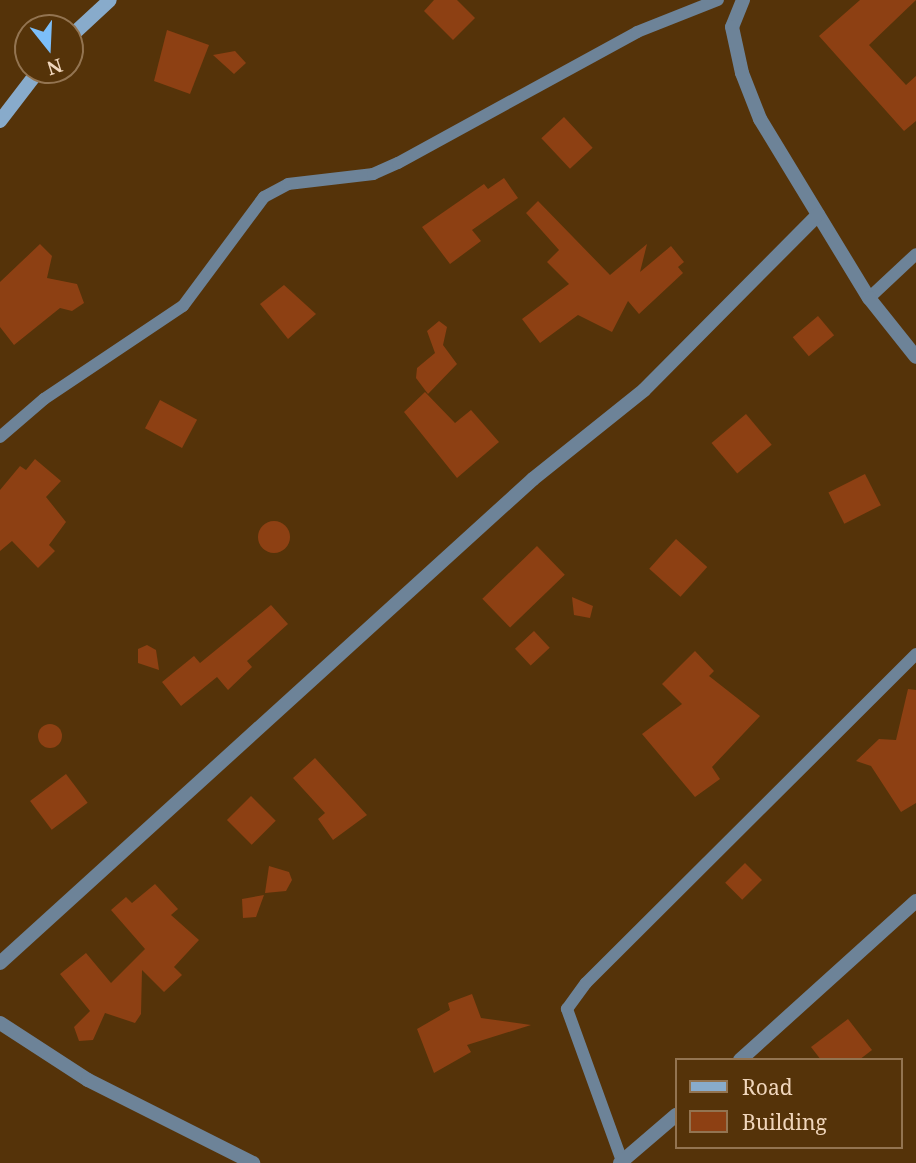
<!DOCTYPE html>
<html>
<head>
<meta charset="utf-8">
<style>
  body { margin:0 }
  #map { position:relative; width:916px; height:1163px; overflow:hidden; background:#553309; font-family:"Noto Serif",serif }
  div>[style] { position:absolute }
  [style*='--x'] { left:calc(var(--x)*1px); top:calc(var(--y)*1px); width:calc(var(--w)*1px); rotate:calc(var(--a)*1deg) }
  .building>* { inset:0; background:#8d4013; transform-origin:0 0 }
  .round { border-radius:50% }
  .service>* { height:12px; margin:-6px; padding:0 6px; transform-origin:6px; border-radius:6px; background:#6d8398 }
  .minor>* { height:14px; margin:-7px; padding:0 7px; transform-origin:7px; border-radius:7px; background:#6d8398 }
  .secondary>* { height:14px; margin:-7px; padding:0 7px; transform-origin:7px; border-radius:7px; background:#88abcb }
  span { translate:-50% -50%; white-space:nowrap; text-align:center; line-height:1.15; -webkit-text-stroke:5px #553309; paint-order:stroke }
  .legend { position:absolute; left:675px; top:1058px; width:228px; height:91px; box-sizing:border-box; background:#553309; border:2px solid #937451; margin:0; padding:9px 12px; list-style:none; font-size:21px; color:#f0d6bc }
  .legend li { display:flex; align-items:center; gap:14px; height:35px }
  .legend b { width:35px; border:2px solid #937451 }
  .north { position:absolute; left:14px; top:14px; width:70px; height:70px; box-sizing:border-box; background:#553309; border:2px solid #937451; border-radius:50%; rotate:162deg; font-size:19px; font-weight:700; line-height:28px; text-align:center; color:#f0d6bc }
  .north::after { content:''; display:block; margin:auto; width:24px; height:32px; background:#7cbef9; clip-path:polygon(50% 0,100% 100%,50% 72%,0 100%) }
</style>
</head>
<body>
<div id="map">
  <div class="building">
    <div style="clip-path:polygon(434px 0,457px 0,475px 18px,453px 40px,424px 11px)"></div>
    <div style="clip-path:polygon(860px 0,916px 0,869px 45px,906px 85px,916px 76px,916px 121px,904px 131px,819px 36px)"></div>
    <div style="clip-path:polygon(167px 30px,209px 45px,190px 94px,154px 81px)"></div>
    <div style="clip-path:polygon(235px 51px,246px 63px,234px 74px,213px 55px)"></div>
    <div style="left:564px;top:117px;width:42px;height:31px;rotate:47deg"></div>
    <div style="clip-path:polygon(504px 178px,518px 198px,472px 230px,481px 241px,450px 264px,422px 227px,484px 184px,488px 189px)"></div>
    <div style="clip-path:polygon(538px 201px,610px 275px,647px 244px,640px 272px,671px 246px,684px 262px,678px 267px,683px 273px,639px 314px,628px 301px,612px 332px,578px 315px,540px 343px,522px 319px,569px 284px,547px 262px,559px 250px,526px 213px)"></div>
    <div style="clip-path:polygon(40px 244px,52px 256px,47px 278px,77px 284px,84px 303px,72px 311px,60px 308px,14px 345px,0 327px,0 282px)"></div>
    <div style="clip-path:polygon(284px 285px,316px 314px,288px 339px,260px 304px)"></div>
    <div style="left:818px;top:316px;width:25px;height:33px;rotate:50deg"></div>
    <div style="clip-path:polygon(439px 321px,447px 327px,443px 345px,457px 364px,428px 394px,416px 378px,417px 368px,435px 353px,427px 331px)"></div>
    <div style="clip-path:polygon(425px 392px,455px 423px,471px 410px,499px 442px,457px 478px,404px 412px)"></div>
    <div style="left:160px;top:400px;width:42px;height:32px;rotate:28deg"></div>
    <div style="left:746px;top:414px;width:40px;height:45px;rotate:50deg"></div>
    <div style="clip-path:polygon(35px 459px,61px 481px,46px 497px,66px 522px,49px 545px,55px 551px,38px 568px,12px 541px,0 551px,0 490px,20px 466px,26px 470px)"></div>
    <div style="left:865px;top:474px;width:35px;height:41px;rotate:63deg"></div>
    <div class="round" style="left:258px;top:521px;width:32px;height:32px"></div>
    <div style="left:676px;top:539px;width:42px;height:40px;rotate:42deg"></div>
    <div style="left:537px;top:546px;width:40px;height:76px;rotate:46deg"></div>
    <div style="clip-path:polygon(572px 597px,593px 606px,590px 618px,574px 615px)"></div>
    <div style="clip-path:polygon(271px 605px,288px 624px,247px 661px,252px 667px,228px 690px,217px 677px,181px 706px,162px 682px,194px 656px,200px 663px)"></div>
    <div style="left:534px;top:631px;width:23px;height:26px;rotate:47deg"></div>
    <div style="clip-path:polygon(147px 645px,156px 650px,159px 670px,138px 663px,138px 649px)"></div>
    <div style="clip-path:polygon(695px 651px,714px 671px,709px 676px,760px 716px,712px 767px,720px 779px,695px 797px,642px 734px,682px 704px,662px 684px)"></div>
    <div style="clip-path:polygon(908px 689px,916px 690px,916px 803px,901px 812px,871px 766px,856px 761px,879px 739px,896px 740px)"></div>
    <div class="round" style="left:38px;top:724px;width:24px;height:24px"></div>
    <div style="clip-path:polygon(315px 758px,367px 815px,333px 840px,318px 819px,325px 813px,293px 778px)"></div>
    <div style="left:66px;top:774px;width:36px;height:45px;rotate:53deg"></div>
    <div style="left:251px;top:796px;width:35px;height:34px;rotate:45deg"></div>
    <div style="left:745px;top:863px;width:24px;height:28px;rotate:45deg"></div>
    <div style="clip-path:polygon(269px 866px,289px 872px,292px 880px,286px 891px,265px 893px)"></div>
    <div style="clip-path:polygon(155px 884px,178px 909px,171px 915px,199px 940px,174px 967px,182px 975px,164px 992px,142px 970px,141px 1014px,135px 1023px,105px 1013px,93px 1040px,79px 1041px,74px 1027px,90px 1011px,60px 974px,86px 953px,111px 983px,145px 949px,111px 910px,126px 897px,132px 903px)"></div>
    <div style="clip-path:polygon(264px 895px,256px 917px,243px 918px,242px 899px)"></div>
    <div style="clip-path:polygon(472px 994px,481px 1018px,531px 1025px,467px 1045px,471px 1052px,434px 1073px,417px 1029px,450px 1010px,448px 1003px)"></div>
    <div style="clip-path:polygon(848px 1019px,872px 1050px,859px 1060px,821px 1060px,811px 1047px)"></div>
  </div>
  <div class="service">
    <div style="--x:869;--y:298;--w:64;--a:-43.1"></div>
    <div style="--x:0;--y:437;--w:58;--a:-40.8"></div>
    <div style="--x:44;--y:399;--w:167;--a:-33.8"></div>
    <div style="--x:183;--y:306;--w:136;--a:-53.4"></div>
    <div style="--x:264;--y:197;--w:27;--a:-28"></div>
    <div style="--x:288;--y:184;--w:86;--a:-6.7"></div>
    <div style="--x:373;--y:174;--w:27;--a:-24"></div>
    <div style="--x:398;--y:163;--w:273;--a:-28.7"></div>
    <div style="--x:637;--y:32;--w:87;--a:-21.6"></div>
    <div style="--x:622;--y:1161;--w:162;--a:-109.9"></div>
    <div style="--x:567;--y:1009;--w:32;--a:-54"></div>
    <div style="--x:586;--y:983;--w:466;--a:-44.9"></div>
  </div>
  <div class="minor">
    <div style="--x:743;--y:0;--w:29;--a:112"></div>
    <div style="--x:732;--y:27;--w:47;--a:77.7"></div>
    <div style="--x:742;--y:73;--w:49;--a:68.6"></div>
    <div style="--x:760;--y:119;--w:210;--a:58.7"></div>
    <div style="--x:869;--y:298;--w:75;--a:51.5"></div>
    <div style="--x:0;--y:963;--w:720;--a:-42.24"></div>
    <div style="--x:533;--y:479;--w:142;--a:-38.7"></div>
    <div style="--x:644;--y:390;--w:247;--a:-45.2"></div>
    <div style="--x:0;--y:1023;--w:105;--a:32.9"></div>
    <div style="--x:88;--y:1080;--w:185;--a:26.7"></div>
    <div style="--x:740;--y:1060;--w:237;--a:-42.1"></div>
    <div style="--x:620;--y:1163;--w:74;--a:-40.6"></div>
  </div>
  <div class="secondary">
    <div style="--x:70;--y:37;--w:54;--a:-42.8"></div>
    <div style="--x:0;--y:121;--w:64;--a:-52.6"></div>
  </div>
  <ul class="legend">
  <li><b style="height:9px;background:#88abcb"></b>Road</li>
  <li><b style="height:19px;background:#8d4013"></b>Building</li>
  </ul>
  <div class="north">N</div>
</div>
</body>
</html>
